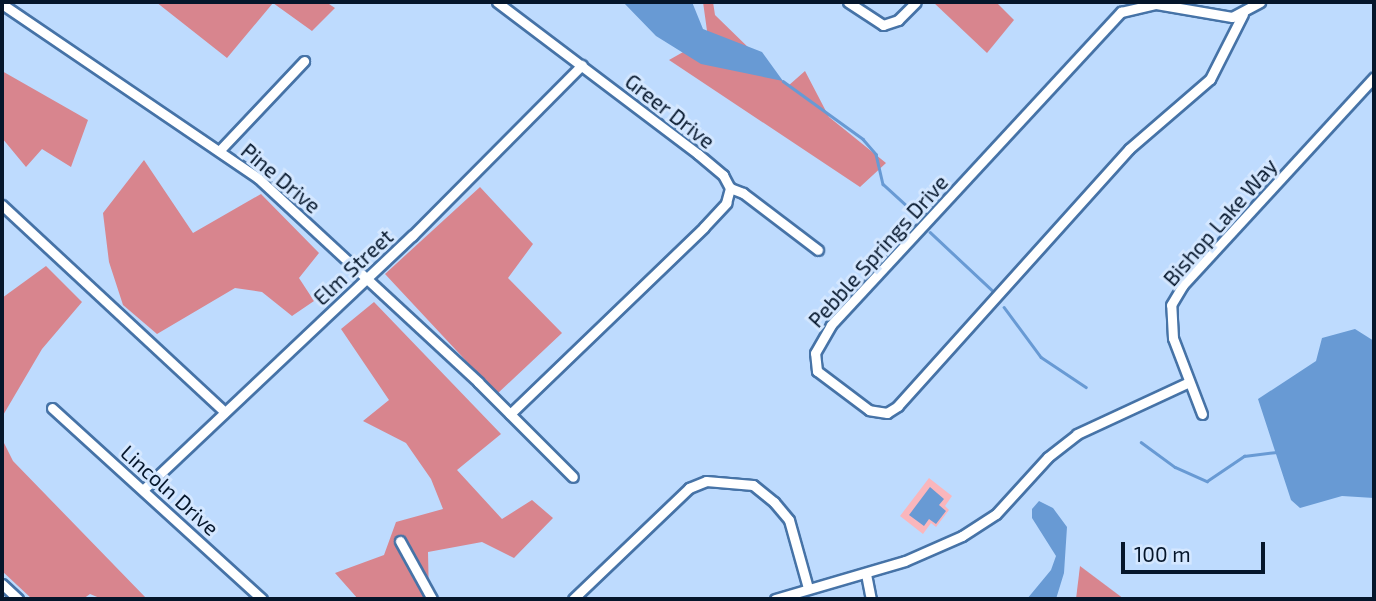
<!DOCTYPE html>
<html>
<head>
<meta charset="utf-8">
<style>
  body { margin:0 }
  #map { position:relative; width:1376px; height:601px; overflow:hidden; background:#bedbfe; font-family:"Exo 2",sans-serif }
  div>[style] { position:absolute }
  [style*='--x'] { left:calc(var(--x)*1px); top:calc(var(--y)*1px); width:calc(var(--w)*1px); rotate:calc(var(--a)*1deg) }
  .green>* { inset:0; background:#fab6bc }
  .forest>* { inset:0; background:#d8858e }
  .water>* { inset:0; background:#689ad4 }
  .stream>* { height:2.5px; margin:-1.25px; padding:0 1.25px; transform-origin:1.25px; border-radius:1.25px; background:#689ad4 }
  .roads { filter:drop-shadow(2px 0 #4673a7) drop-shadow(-2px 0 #4673a7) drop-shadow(0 2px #4673a7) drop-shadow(0 -2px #4673a7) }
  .street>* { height:9px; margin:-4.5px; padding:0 4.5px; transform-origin:4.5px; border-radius:4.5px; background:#fff }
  span { translate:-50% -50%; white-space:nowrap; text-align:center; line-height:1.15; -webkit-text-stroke:6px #d4e7ff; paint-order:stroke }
  .street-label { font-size:21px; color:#05162b }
  .frame { position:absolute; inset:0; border:4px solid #05162b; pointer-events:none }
  .scale { position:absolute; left:1121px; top:542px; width:144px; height:32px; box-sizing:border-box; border:4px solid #05162b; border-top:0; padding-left:9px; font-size:21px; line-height:24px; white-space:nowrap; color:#05162b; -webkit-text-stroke:5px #d4e7ff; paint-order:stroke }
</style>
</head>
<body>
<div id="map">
  <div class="green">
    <div style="clip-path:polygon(929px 478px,952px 496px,945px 506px,949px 510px,936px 527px,931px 523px,923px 534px,900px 516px)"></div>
  </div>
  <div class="forest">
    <div style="clip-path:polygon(156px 2px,326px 2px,335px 8px,312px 31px,273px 3px,227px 58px)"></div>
    <div style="clip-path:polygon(703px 2px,713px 2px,715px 15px,788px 86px,805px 71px,829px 117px,886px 163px,860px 187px,669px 60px,708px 38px)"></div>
    <div style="clip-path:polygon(933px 2px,996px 2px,1014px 20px,987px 53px)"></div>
    <div style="clip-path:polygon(2px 71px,88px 120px,71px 167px,42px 149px,26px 167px,2px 138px)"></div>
    <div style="clip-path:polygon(144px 160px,193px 233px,261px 194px,319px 253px,299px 278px,314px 301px,292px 316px,262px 292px,235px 288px,157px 334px,123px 305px,109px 262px,103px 213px)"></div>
    <div style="clip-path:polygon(480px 187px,533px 244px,508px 278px,562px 333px,497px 394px,385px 274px)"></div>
    <div style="clip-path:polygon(46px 266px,82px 302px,42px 349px,2px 417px,2px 298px)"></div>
    <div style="clip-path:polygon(374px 302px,501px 434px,457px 470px,502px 519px,532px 500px,553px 518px,514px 558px,482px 542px,428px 552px,429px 599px,358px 599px,335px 573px,384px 555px,396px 522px,443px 509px,431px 479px,406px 443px,363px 421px,389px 400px,341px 329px)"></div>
    <div style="clip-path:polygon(2px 439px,13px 461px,147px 599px,102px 599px,90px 594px,83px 599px,32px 599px,2px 571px)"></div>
    <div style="clip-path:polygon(1080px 566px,1124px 599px,1076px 599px)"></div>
  </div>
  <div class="water">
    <div style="clip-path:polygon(623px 2px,692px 2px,703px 29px,762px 52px,783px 81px,701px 64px,656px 36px)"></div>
    <div style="clip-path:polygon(1355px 329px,1374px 341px,1374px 498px,1342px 496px,1300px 508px,1291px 500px,1258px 399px,1316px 361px,1322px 338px)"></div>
    <div style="clip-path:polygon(930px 487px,944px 499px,939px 505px,946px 511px,936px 524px,929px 519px,924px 526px,909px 515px)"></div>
    <div style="clip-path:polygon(1039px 501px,1053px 508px,1067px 527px,1064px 573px,1056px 599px,1027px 599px,1051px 570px,1056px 556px,1032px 518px,1032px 509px)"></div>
  </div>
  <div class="stream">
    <div style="--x:783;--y:81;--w:99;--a:35.9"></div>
    <div style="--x:863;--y:139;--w:20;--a:49"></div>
    <div style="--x:876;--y:154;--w:31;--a:77"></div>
    <div style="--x:883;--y:184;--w:45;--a:42.3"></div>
    <div style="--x:930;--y:232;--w:85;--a:43.1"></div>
    <div style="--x:1004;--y:307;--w:62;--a:53.5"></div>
    <div style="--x:1041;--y:357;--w:54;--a:33.7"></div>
    <div style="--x:1141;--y:442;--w:42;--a:36.3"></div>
    <div style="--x:1175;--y:467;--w:35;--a:24"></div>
    <div style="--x:1207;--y:481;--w:45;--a:-34"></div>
    <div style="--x:1244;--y:456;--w:33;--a:-7"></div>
  </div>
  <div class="roads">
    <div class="street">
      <div style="--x:497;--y:2;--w:252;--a:37.1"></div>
      <div style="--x:698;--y:154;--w:33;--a:40"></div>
      <div style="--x:723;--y:175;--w:15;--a:62"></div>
      <div style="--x:730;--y:188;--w:14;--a:21"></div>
      <div style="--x:743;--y:193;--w:94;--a:37.2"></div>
      <div style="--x:848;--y:2;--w:42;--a:33.3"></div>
      <div style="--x:883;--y:25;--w:16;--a:-18"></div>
      <div style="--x:898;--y:20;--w:25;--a:-45"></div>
      <div style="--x:2;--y:4;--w:310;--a:34.2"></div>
      <div style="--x:258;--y:178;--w:300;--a:42.8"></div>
      <div style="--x:478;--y:382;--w:134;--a:45"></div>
      <div style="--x:1243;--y:14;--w:73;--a:116.9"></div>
      <div style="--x:1210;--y:79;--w:107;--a:139.2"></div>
      <div style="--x:1129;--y:149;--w:346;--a:132"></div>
      <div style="--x:898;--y:406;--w:13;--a:148"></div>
      <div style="--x:887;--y:413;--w:18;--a:-171"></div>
      <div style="--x:869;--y:410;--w:65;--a:-143.1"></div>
      <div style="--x:817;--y:371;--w:18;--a:-96"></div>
      <div style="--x:815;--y:353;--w:32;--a:-60"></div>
      <div style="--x:831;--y:325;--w:427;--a:-47.2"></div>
      <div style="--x:1121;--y:12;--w:36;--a:-13"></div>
      <div style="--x:1156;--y:4;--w:77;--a:9.7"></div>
      <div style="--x:1232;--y:17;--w:32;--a:-28"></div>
      <div style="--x:219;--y:151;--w:124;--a:-46.6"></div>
      <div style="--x:2;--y:205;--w:304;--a:42.9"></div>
      <div style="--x:52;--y:408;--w:284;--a:42.3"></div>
      <div style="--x:510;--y:414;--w:269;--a:-43.9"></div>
      <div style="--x:704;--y:227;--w:33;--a:-47"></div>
      <div style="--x:726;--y:203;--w:16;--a:-75"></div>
      <div style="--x:1202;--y:414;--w:81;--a:-110.9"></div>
      <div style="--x:1173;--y:338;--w:33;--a:-93"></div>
      <div style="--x:1171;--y:305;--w:23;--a:-59"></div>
      <div style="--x:1183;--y:285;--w:282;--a:-47.4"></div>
      <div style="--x:144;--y:489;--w:369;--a:-43.4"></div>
      <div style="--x:412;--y:236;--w:241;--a:-45.2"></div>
      <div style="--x:400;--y:541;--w:66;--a:61.1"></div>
      <div style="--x:866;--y:574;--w:25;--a:79"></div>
      <div style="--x:2;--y:584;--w:22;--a:43"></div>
      <div style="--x:573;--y:599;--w:161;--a:-43.7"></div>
      <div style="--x:689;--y:488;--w:18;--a:-22"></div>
      <div style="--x:706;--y:481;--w:47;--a:4.9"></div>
      <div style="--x:753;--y:485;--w:27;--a:39"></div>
      <div style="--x:774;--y:502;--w:23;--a:50"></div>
      <div style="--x:789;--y:520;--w:71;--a:74.4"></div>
      <div style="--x:775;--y:599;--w:135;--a:-16.3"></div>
      <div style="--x:905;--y:561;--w:62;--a:-23.7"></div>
      <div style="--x:962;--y:536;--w:40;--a:-32.9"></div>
      <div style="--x:996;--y:514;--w:77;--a:-47.6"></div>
      <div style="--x:1048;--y:457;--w:37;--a:-38"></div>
      <div style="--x:1077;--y:434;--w:123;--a:-24.9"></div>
    </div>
  </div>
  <div class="street-label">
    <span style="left:670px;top:111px;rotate:38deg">Greer Drive</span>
    <span style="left:281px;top:178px;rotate:40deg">Pine Drive</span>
    <span style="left:1220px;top:222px;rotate:-49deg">Bishop Lake Way</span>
    <span style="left:878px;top:251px;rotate:-48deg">Pebble Springs Drive</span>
    <span style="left:353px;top:267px;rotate:-43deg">Elm Street</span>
    <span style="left:170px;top:490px;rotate:42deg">Lincoln Drive</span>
  </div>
  <div class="frame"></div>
  <div class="scale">100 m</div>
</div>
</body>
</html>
